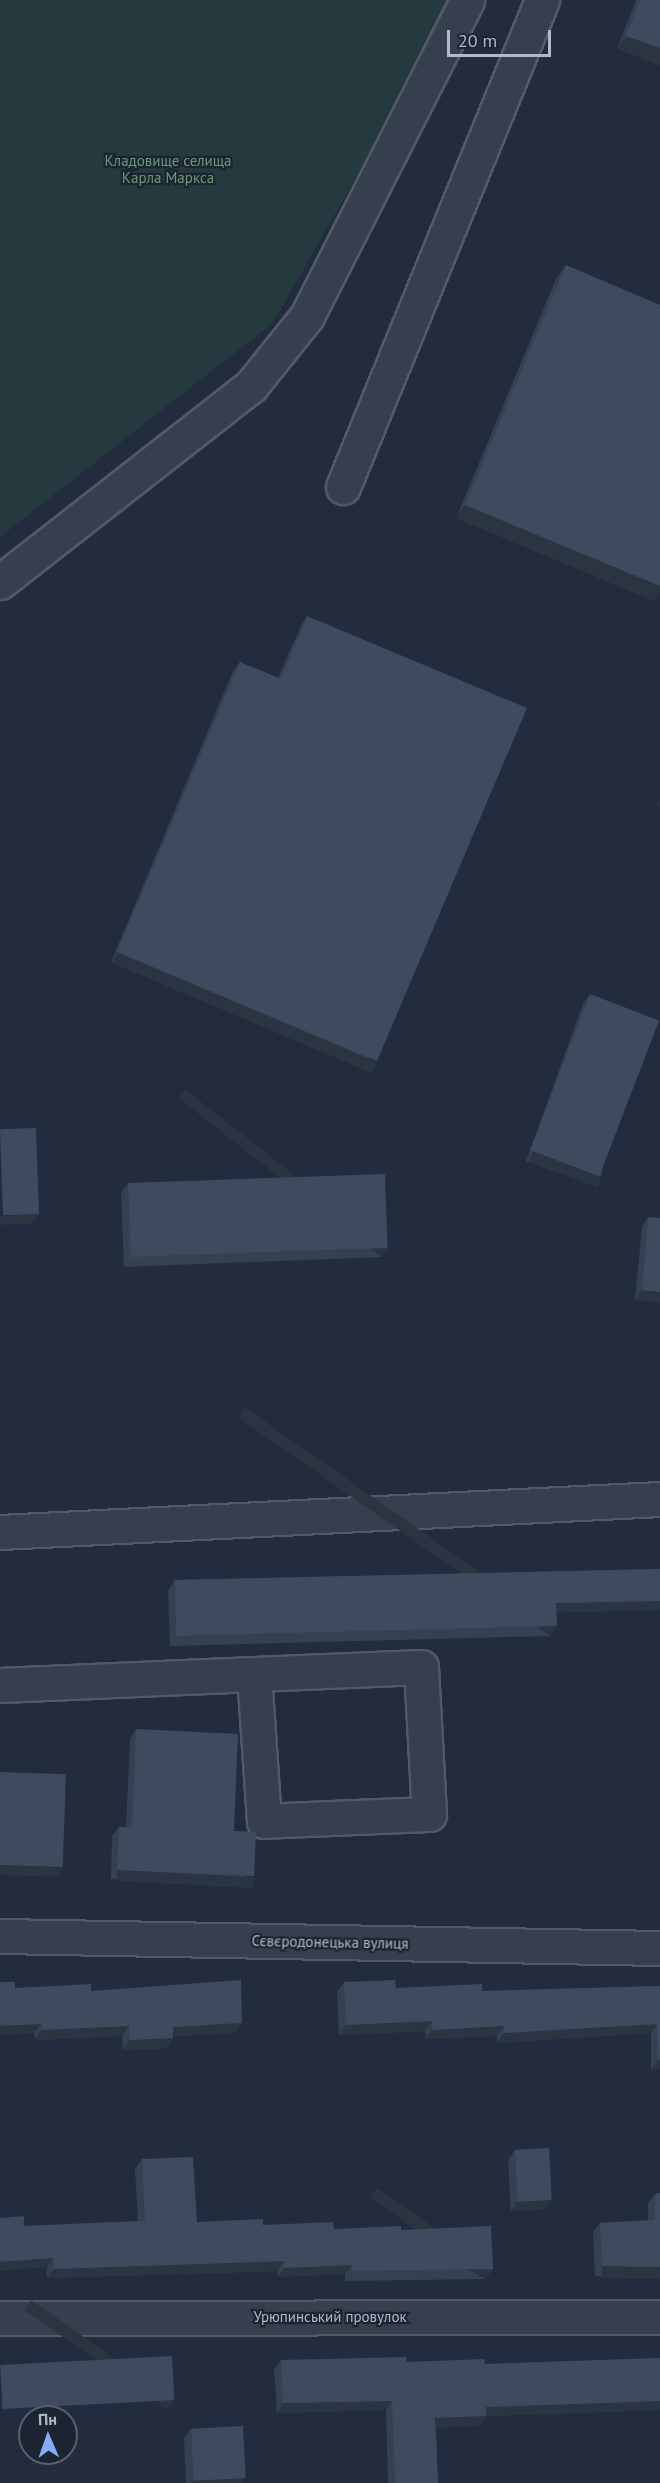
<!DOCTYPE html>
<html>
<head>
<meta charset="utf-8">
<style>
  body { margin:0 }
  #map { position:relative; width:660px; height:2483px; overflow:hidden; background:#222c3e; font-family:"PT Sans",sans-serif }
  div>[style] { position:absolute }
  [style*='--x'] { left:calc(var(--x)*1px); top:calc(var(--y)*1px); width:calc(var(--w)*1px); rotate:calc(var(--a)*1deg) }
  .green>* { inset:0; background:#243a3f }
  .roads { filter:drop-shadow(2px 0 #525a68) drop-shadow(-2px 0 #525a68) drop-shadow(0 2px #525a68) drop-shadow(0 -2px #525a68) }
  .minor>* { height:33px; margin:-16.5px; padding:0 16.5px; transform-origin:16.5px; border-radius:16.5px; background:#363f4e }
  .wall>* { inset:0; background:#354050 }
  .shaded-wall>* { inset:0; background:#2b3441; transform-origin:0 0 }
  .building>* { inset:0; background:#3e4a5d; transform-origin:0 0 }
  span { translate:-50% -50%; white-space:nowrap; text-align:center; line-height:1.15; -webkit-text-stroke:4.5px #1c2432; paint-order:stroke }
  .park-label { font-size:15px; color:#689b77 }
  .street-label { font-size:15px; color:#b2bac9 }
  .north { position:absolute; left:18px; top:2405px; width:60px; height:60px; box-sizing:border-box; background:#1c2432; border:2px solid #58606e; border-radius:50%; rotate:358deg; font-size:16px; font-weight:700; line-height:24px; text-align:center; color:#b2bac9 }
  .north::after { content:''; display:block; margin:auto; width:21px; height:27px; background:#84abfc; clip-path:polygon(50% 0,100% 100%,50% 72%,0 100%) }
  .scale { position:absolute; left:447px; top:30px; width:104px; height:27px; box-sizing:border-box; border:3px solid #b2bac9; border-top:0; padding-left:8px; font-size:18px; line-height:21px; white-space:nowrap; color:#b2bac9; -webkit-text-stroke:4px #1c2432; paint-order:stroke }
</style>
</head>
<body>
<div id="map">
  <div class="green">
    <div style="clip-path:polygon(0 0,448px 0,405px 91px,273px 323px,0 537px)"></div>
  </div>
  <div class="roads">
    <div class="minor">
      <div style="--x:343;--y:487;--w:526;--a:-67.77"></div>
      <div style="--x:0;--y:582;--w:318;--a:-38"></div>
      <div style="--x:251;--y:386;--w:90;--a:-51.3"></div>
      <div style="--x:307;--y:316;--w:354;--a:-63.1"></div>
      <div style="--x:0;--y:1532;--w:661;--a:-2.86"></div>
      <div style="--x:0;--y:1685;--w:254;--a:-2.5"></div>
      <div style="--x:254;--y:1674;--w:167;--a:-2.4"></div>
      <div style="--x:421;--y:1667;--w:147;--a:86.9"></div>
      <div style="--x:429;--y:1814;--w:165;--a:177.6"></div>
      <div style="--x:264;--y:1821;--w:147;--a:-93.9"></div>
      <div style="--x:0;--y:1936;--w:660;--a:1.04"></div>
      <div style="--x:0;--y:2318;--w:660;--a:-0.09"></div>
    </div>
  </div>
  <div class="wall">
    <div style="clip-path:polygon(636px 0,660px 0,660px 65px,617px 49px)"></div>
    <div style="clip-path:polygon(566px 265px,654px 601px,456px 518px,556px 279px)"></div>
    <div style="clip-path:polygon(307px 616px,371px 1071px,111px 962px,233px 671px,240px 662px,278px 678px,301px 626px)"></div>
    <div style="clip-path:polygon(590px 994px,602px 1176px,596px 1186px,526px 1161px,583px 1004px)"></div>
    <div style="clip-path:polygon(128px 1183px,388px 1248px,381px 1257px,124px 1267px,121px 1193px)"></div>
    <div style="clip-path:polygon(648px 1217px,660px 1218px,660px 1302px,635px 1300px,642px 1227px)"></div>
    <div style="clip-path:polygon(660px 1569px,660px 1610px,556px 1612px,557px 1626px,550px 1636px,170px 1646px,168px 1590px,175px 1580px)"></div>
    <div style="clip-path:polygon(136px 1729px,234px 1831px,248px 1885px,111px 1879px,112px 1836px,119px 1827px,126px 1827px,130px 1739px)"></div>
    <div style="clip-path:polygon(344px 1982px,396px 1988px,482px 1991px,660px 1986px,660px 2069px,651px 2070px,651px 2033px,497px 2043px,497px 2036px,426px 2039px,425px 2031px,339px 2035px,337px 1992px)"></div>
    <div style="clip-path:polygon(15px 1988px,91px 1991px,236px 2033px,173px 2036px,173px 2038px,166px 2048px,123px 2050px,122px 2036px,35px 2040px,34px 2033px)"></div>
    <div style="clip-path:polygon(515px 2150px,552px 2200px,545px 2209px,511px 2211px,508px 2160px)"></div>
    <div style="clip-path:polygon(142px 2159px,197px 2222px,334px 2229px,401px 2230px,486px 2279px,345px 2281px,345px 2274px,278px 2277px,277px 2271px,47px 2278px,47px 2267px,24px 2226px,138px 2221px,135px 2169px)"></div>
    <div style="clip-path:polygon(660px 2193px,660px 2277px,595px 2276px,593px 2232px,600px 2223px,648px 2220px,648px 2203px,655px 2194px)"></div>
    <div style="clip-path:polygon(660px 2358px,660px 2410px,486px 2416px,479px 2426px,436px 2427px,438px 2483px,388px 2483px,386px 2410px,277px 2413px,274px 2369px,281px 2360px,485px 2364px)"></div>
    <div style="clip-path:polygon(191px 2429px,242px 2483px,186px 2483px,184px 2438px)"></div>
  </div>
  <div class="shaded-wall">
    <div style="clip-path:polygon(626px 36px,660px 48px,660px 65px,617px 49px)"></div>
    <div style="clip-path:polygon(465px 505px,660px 586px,660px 593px,654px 601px,456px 518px)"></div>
    <div style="clip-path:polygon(660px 800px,660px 807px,656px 806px)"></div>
    <div style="left:117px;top:952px;width:282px;height:12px;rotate:23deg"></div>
    <div style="left:533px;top:1151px;width:73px;height:12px;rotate:20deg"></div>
    <div style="clip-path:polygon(39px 1214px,32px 1224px,0 1225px,0 1216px)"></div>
    <div style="left:388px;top:1248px;width:11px;height:257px;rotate:128deg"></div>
    <div style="clip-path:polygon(642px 1290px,660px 1292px,660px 1302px,635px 1300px)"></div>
    <div style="clip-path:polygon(660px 1601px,660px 1610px,549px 1613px,556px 1603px)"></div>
    <div style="left:557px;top:1626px;width:12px;height:381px;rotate:125deg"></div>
    <div style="clip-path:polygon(0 1865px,63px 1868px,56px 1877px,0 1875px)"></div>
    <div style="left:117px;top:1870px;width:137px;height:11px;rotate:3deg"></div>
    <div style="clip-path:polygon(432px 2021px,425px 2031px,339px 2035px,346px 2025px)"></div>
    <div style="clip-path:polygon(242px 2023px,236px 2033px,166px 2037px,173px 2027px)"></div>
    <div style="clip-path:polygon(41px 2024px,34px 2033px,0 2035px,0 2026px)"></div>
    <div style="clip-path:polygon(657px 2024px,651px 2033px,497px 2043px,504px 2033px)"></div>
    <div style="clip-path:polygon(129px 2026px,122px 2036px,35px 2040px,41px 2030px)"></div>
    <div style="clip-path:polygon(504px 2026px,497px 2036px,426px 2039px,432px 2030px)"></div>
    <div style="clip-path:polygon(173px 2038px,166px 2048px,123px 2050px,130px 2040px)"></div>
    <div style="clip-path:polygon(658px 2060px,660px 2060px,660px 2069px,651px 2070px)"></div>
    <div style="clip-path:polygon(552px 2200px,545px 2209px,511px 2211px,517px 2201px)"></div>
    <div style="clip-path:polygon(53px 2258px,47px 2267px,0 2271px,0 2262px)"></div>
    <div style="clip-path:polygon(284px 2261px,277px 2271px,47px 2278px,54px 2269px)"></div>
    <div style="clip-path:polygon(352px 2265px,345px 2274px,278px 2277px,284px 2268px)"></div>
    <div style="left:602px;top:2266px;width:58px;height:12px;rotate:1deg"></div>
    <div style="left:493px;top:2269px;width:12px;height:141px;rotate:125deg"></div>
    <div style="left:174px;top:2400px;width:12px;height:174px;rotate:125deg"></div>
    <div style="clip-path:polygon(392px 2401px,386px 2410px,277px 2413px,283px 2403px)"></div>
    <div style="clip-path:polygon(660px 2401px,660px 2410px,486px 2416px,479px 2426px,429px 2428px,435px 2418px,486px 2407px)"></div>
    <div style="clip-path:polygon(246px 2478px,242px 2483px,191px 2483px,193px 2480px)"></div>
  </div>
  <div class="building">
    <div style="clip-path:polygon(640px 0,660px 0,660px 48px,626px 36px)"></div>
    <div style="clip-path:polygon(566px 265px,660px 305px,660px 586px,465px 505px)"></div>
    <div style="clip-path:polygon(307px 616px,527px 708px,377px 1061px,117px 952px,240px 662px,281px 679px)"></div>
    <div style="left:590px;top:994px;width:74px;height:167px;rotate:21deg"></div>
    <div style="left:36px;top:1128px;width:86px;height:36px;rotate:88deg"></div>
    <div style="left:385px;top:1174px;width:74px;height:257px;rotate:88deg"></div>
    <div style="clip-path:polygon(648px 1217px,660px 1218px,660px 1292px,642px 1290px)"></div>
    <div style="clip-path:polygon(660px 1569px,660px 1601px,556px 1603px,557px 1626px,176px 1636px,175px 1580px)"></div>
    <div style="clip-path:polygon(136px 1729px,238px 1734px,234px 1831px,256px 1832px,254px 1876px,117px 1870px,119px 1827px,132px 1827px)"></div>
    <div style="left:0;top:1772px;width:66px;height:93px;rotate:2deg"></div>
    <div style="clip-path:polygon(241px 1980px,242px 2023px,173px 2027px,173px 2038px,130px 2040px,129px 2026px,41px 2030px,41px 2024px,0 2026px,0 1982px,15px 1982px,15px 1988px,91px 1984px,91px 1991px)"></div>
    <div style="clip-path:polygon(395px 1980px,396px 1988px,482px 1984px,482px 1991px,660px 1986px,660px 2060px,658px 2060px,657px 2024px,504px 2033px,504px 2026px,432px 2030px,432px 2021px,346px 2025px,344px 1982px)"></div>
    <div style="left:549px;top:2148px;width:52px;height:34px;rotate:87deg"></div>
    <div style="clip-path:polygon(193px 2157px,197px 2222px,263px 2219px,263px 2225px,333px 2222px,334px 2229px,401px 2226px,401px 2230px,491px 2226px,493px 2269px,352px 2271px,352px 2265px,284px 2268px,284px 2261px,54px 2269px,53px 2258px,0 2262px,0 2218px,24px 2216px,24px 2226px,145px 2221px,142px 2159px)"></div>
    <div style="clip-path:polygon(660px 2193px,660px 2267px,602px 2266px,600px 2223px,655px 2220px,655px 2194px)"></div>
    <div style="left:172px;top:2356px;width:44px;height:172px;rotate:87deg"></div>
    <div style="clip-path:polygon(406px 2357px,407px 2362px,484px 2359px,485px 2364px,660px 2358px,660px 2401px,486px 2407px,486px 2416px,435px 2418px,438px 2483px,395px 2483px,392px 2401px,283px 2403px,281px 2360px)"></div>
    <div style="left:243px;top:2426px;width:52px;height:52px;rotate:87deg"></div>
  </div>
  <div class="park-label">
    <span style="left:168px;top:169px">Кладовище селища<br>Карла Маркса</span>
  </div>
  <div class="street-label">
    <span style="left:330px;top:1942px;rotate:1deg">Сєвєродонецька вулиця</span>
    <span style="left:330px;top:2317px">Урюпинський провулок</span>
  </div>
  <div class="north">Пн</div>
  <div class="scale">20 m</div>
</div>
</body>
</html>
